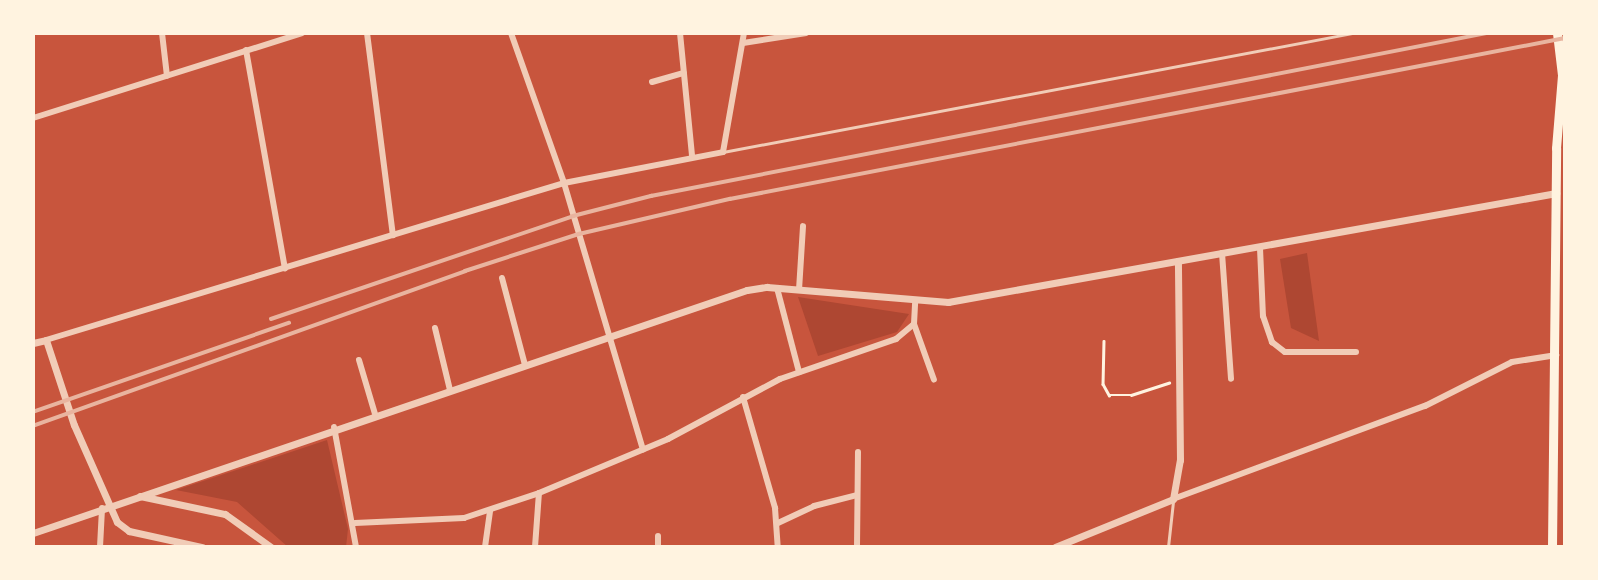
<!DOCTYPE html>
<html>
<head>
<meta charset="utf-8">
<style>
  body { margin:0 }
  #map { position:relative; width:1598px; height:580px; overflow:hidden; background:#c8553d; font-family:Rubik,sans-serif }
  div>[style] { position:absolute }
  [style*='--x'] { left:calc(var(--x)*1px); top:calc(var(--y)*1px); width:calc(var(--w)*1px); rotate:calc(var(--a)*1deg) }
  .green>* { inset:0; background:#ae4732 }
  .path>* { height:2.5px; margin:-1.25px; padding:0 1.25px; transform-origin:1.25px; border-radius:1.25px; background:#fff3e0 }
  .service>* { height:2.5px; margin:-1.25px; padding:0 1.25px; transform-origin:1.25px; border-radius:1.25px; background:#f1ccb7 }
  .minor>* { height:6px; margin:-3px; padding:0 3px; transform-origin:3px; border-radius:3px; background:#f1ccb7 }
  .tertiary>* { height:7px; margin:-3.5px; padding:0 3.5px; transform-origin:3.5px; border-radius:3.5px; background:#f1ccb7 }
  .secondary>* { height:9px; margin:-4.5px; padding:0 4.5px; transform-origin:4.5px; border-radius:4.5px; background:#fff3e0 }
  .rail>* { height:3.5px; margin:-1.75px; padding:0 1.75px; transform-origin:1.75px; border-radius:1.75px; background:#e9b49f }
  span { translate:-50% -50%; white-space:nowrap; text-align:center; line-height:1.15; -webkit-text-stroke:6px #fff3e0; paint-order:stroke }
  .frame { position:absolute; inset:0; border:35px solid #fff3e0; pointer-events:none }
</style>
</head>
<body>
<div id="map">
  <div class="green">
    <div style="clip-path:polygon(1307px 253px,1319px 341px,1291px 328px,1280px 259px)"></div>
    <div style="clip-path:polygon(798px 297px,909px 314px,897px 332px,818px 356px)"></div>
    <div style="clip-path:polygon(327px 440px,348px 529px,346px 547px,288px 547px,237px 502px,176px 490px)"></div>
  </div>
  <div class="path">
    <div style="--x:1104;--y:341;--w:43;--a:91.3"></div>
    <div style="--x:1103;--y:384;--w:13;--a:61"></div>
    <div style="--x:1109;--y:395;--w:22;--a:0"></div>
    <div style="--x:1131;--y:395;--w:40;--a:-18"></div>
  </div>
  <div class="service">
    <div style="--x:723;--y:152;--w:641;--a:-10.7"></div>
    <div style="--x:1168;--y:547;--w:45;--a:-83.7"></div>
  </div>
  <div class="minor">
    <div style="--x:162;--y:33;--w:43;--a:83.4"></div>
    <div style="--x:367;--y:33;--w:204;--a:82.7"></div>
    <div style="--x:511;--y:33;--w:159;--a:70.5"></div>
    <div style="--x:564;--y:183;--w:278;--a:73.5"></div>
    <div style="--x:680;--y:33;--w:124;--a:84.4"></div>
    <div style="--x:743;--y:43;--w:64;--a:-9"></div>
    <div style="--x:246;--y:50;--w:222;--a:79.9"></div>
    <div style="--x:652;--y:82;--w:33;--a:-16"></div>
    <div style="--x:33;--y:118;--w:282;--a:-17.5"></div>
    <div style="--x:1260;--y:248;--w:68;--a:87.5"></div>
    <div style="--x:1263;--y:316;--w:28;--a:71"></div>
    <div style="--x:1272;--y:342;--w:16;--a:38"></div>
    <div style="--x:1285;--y:352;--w:71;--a:0"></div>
    <div style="--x:1222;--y:253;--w:126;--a:85.9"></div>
    <div style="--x:502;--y:278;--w:90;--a:75.2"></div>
    <div style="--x:777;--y:288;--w:87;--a:75.3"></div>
    <div style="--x:799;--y:290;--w:64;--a:-86.4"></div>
    <div style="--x:914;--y:324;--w:59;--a:70.3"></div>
    <div style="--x:435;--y:328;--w:64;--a:76.4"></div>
    <div style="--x:46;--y:340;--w:541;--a:-16.86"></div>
    <div style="--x:564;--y:183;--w:162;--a:-11"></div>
    <div style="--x:723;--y:152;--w:121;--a:-80"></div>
    <div style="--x:359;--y:360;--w:56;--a:73.5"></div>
    <div style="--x:743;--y:397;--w:116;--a:73.9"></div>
    <div style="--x:775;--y:508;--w:39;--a:86"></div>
    <div style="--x:334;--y:427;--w:122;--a:79.6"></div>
    <div style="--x:1173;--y:499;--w:269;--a:-20.3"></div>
    <div style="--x:1425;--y:406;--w:97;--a:-26.8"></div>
    <div style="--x:1512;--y:362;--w:45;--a:-9"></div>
    <div style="--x:355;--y:523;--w:109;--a:-2.6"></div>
    <div style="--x:464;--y:518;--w:79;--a:-18.4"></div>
    <div style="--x:539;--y:493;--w:140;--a:-22.7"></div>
    <div style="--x:668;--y:439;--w:127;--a:-28.2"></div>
    <div style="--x:780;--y:379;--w:123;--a:-19"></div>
    <div style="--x:896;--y:339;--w:23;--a:-40"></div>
    <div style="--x:914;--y:324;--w:22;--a:-87"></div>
    <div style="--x:778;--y:523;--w:40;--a:-25"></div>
    <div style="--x:814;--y:506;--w:44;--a:-14.3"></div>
    <div style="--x:658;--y:536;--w:11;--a:90"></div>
    <div style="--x:100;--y:547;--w:39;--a:-87"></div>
    <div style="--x:485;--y:547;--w:37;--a:-82"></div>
    <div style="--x:535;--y:547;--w:54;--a:-85.8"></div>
    <div style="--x:857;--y:547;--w:95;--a:-89.4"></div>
  </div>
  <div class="tertiary">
    <div style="--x:33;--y:343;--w:13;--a:-13"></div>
    <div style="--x:46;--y:340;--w:89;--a:71.8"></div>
    <div style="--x:74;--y:425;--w:106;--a:66.1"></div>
    <div style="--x:117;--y:522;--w:15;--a:37"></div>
    <div style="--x:129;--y:531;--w:75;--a:12.4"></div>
    <div style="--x:140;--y:496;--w:87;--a:12"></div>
    <div style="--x:225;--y:514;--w:57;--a:35.7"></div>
    <div style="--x:33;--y:533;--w:754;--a:-18.8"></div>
    <div style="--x:747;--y:290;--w:20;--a:-9"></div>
    <div style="--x:767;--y:287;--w:182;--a:4.7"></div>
    <div style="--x:948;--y:302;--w:618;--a:-10.16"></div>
    <div style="--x:1055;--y:547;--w:127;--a:-22.1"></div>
    <div style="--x:1173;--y:499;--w:40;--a:-80"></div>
    <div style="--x:1180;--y:460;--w:199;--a:-90.6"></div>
  </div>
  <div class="secondary">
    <div style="--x:1552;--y:547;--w:399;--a:-89.4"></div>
    <div style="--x:1556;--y:148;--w:73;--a:-85.3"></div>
    <div style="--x:1562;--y:75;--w:42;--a:-96.8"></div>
  </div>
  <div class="rail">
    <div style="--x:271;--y:319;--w:319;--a:-18.8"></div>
    <div style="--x:573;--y:216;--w:81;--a:-14.4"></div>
    <div style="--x:651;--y:196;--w:852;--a:-11.03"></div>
    <div style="--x:33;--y:412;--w:271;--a:-19.2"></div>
    <div style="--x:33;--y:426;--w:459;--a:-19.7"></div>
    <div style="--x:465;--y:271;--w:120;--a:-18"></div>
    <div style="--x:579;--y:234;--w:155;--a:-13.1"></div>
    <div style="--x:730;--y:199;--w:850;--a:-10.91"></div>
  </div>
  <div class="frame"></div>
</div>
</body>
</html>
